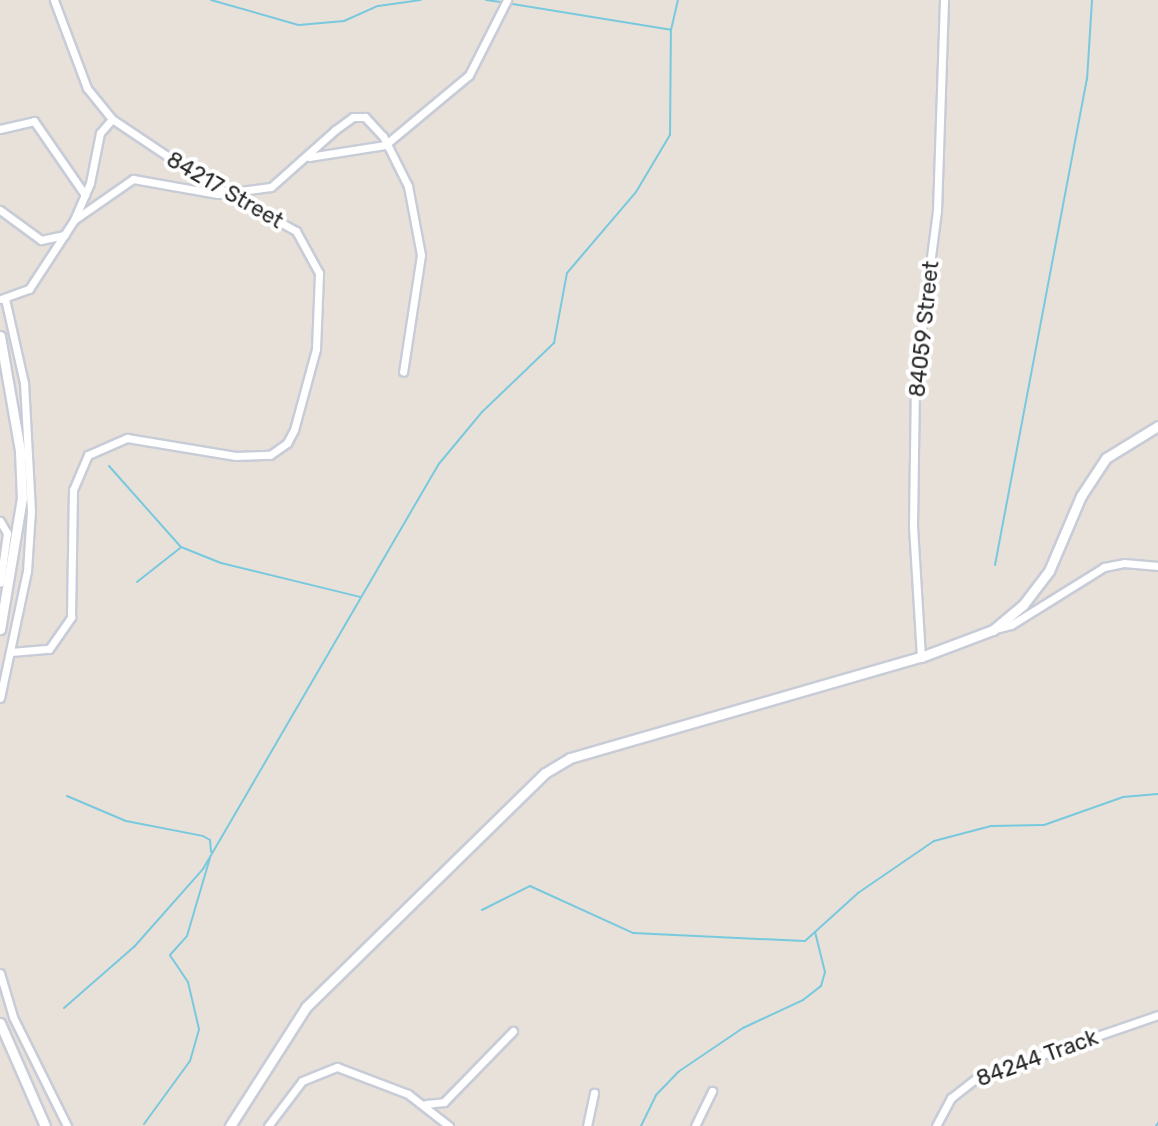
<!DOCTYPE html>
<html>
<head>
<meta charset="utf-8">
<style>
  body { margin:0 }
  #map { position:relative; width:1158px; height:1126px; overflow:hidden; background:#e8e1da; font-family:Rubik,sans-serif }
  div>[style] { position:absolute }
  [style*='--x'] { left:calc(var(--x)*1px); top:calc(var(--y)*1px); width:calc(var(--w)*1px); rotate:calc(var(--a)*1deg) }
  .stream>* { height:2px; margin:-1px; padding:0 1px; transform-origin:1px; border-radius:1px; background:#78c9de }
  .roads { filter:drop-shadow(2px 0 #c8ccd7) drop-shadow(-2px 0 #c8ccd7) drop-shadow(0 2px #c8ccd7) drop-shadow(0 -2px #c8ccd7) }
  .street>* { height:7px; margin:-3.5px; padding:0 3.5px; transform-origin:3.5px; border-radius:3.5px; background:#fff }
  .secondary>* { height:9px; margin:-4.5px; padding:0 4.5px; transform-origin:4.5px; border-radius:4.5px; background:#fff }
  span { translate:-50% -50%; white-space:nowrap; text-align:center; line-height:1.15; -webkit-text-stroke:8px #fff; paint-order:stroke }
  .street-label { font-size:22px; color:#272727 }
</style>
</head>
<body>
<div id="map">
  <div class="stream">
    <div style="--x:211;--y:0;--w:91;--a:15.9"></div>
    <div style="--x:299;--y:25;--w:45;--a:-5.1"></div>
    <div style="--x:344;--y:21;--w:37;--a:-24"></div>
    <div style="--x:378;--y:6;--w:43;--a:-7.9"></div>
    <div style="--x:486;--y:0;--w:15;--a:8"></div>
    <div style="--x:507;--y:3;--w:166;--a:9.3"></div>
    <div style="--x:109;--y:466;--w:108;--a:48.4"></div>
    <div style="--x:181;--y:547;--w:43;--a:21.8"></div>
    <div style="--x:221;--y:563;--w:143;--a:13.7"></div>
    <div style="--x:995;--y:565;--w:494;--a:-79.3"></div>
    <div style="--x:1087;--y:80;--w:80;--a:-86.4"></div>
    <div style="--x:137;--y:582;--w:55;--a:-38.3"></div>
    <div style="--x:67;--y:796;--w:64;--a:23"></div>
    <div style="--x:126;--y:821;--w:78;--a:11"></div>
    <div style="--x:203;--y:836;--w:8;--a:30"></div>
    <div style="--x:210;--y:840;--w:12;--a:85"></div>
    <div style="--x:482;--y:910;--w:54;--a:-26.6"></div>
    <div style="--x:530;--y:886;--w:113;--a:24.5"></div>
    <div style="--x:633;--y:933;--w:172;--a:2.7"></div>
    <div style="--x:805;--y:941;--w:72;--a:-42.2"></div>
    <div style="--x:858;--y:893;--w:92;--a:-34.4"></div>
    <div style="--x:934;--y:841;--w:59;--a:-14.7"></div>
    <div style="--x:991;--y:826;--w:53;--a:-1.1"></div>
    <div style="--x:1044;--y:825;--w:84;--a:-19.5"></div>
    <div style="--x:1123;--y:797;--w:35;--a:-5"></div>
    <div style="--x:64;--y:1008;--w:93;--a:-41.1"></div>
    <div style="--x:134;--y:947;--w:104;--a:-48.5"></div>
    <div style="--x:203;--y:869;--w:467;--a:-59.8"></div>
    <div style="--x:438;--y:465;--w:69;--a:-50.3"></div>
    <div style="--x:482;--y:412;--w:100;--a:-43.8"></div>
    <div style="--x:554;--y:343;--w:71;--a:-79.5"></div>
    <div style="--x:567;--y:273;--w:106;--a:-49.6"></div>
    <div style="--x:636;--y:192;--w:66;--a:-59.2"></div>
    <div style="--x:670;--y:135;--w:105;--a:-89.5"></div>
    <div style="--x:671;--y:30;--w:31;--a:-77"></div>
    <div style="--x:144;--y:1124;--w:78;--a:-53.9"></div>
    <div style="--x:190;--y:1061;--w:33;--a:-74"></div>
    <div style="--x:199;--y:1029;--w:48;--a:-103.2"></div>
    <div style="--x:188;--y:982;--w:32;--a:-124"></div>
    <div style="--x:170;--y:955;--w:25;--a:-48"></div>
    <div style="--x:187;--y:936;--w:81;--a:-73.6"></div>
    <div style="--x:641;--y:1126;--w:34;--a:-64"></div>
    <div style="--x:656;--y:1095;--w:32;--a:-46"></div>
    <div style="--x:678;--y:1072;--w:78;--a:-34.1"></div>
    <div style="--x:743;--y:1028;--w:66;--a:-25"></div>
    <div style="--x:803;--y:1000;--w:23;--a:-38"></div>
    <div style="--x:821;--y:986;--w:15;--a:-74"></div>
    <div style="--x:825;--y:972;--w:41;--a:-104"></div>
    <div style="--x:1156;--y:1126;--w:4;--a:-56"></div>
  </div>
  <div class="roads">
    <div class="street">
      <div style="--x:0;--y:129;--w:35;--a:-13"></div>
      <div style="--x:34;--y:121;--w:90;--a:55.4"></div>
      <div style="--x:309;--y:157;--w:77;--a:-9"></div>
      <div style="--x:385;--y:145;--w:109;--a:-39.8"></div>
      <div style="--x:469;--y:75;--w:84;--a:-63.1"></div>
      <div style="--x:0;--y:210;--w:51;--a:36.2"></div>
      <div style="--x:41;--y:240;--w:24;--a:-12"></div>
      <div style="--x:74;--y:220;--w:72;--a:-34.8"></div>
      <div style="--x:133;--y:179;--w:86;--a:10"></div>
      <div style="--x:218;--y:194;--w:53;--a:-7.5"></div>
      <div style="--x:271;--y:187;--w:86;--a:-41.7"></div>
      <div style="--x:335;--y:130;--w:22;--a:-36"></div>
      <div style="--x:353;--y:117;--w:12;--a:0"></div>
      <div style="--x:365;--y:117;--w:26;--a:47"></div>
      <div style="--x:383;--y:136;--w:56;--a:63.4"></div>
      <div style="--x:408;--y:186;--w:70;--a:79.3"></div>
      <div style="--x:421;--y:255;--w:118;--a:98.7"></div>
      <div style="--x:1;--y:299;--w:30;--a:-20"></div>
      <div style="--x:29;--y:289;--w:82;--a:-56.9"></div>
      <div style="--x:74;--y:220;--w:40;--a:-66.6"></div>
      <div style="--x:90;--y:183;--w:51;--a:-78.7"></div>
      <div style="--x:100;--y:133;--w:18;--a:-49"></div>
      <div style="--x:112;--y:119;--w:40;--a:-129"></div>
      <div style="--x:87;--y:88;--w:94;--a:-110.6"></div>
      <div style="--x:0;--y:521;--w:14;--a:60"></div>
      <div style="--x:7;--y:533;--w:50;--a:98"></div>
      <div style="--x:995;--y:629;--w:16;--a:-14"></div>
      <div style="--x:1011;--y:625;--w:110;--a:-31.9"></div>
      <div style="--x:1104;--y:567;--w:20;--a:-11"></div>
      <div style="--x:1124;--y:563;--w:34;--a:5"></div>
      <div style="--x:11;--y:652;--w:38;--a:-5"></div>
      <div style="--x:49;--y:649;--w:39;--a:-55"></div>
      <div style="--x:71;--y:617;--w:127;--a:-89.1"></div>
      <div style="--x:73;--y:490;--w:38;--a:-67"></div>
      <div style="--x:88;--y:455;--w:43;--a:-23.6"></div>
      <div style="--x:127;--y:438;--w:110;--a:9.4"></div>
      <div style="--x:236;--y:456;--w:34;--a:-2"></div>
      <div style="--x:270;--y:455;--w:21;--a:-35"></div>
      <div style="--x:287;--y:443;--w:15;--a:-62"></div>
      <div style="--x:294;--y:430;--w:84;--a:-74.8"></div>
      <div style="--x:316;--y:349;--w:76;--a:-87.7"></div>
      <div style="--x:319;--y:273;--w:48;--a:-118.7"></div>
      <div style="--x:296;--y:231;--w:117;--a:-150.8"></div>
      <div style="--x:194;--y:174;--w:99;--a:-146.1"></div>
      <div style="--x:921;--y:657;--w:131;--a:-93.5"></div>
      <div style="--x:913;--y:526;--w:146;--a:-89.2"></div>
      <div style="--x:915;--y:380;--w:170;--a:-82.6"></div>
      <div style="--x:937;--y:211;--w:211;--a:-88.1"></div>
      <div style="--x:0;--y:698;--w:130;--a:-78"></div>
      <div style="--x:27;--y:571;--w:60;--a:-86.2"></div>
      <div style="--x:31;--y:511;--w:128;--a:-93.1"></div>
      <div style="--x:24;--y:383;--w:86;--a:-102.7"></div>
      <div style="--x:0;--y:973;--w:46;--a:73.5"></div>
      <div style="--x:13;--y:1017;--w:122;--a:63.6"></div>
      <div style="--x:426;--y:1104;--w:18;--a:-6"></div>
      <div style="--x:444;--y:1102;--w:99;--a:-45.8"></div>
      <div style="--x:268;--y:1126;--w:56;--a:-52.9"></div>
      <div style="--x:302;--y:1081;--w:38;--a:-22"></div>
      <div style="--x:337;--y:1067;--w:76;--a:20.8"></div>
      <div style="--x:408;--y:1094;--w:52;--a:38"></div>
      <div style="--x:587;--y:1126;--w:34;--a:-78"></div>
      <div style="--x:695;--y:1126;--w:39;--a:-64"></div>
      <div style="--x:936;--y:1126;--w:32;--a:-62"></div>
      <div style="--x:951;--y:1098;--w:34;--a:-38"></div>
      <div style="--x:978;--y:1077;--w:190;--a:-19"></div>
    </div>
    <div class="secondary">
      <div style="--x:0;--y:336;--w:117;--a:80.1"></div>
      <div style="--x:20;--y:451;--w:47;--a:87.6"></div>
      <div style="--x:22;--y:498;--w:133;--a:99.5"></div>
      <div style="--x:0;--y:1023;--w:112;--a:66.4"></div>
      <div style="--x:230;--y:1126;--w:141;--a:-57.4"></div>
      <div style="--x:306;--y:1007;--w:334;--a:-44.4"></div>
      <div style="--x:545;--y:773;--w:29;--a:-31"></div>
      <div style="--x:570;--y:758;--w:365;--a:-16.1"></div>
      <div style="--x:921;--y:657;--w:77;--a:-20.6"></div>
      <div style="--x:993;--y:630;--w:39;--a:-40"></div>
      <div style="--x:1023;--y:605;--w:43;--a:-52.6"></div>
      <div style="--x:1049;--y:571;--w:82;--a:-66.9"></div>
      <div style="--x:1081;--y:496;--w:45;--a:-56.7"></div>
      <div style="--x:1106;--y:458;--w:61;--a:-31.6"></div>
    </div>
  </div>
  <div class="street-label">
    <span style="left:225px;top:190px;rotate:30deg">84217 Street</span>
    <span style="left:924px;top:329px;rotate:-84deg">84059 Street</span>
    <span style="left:1037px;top:1058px;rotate:-20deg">84244 Track</span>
  </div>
</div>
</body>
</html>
